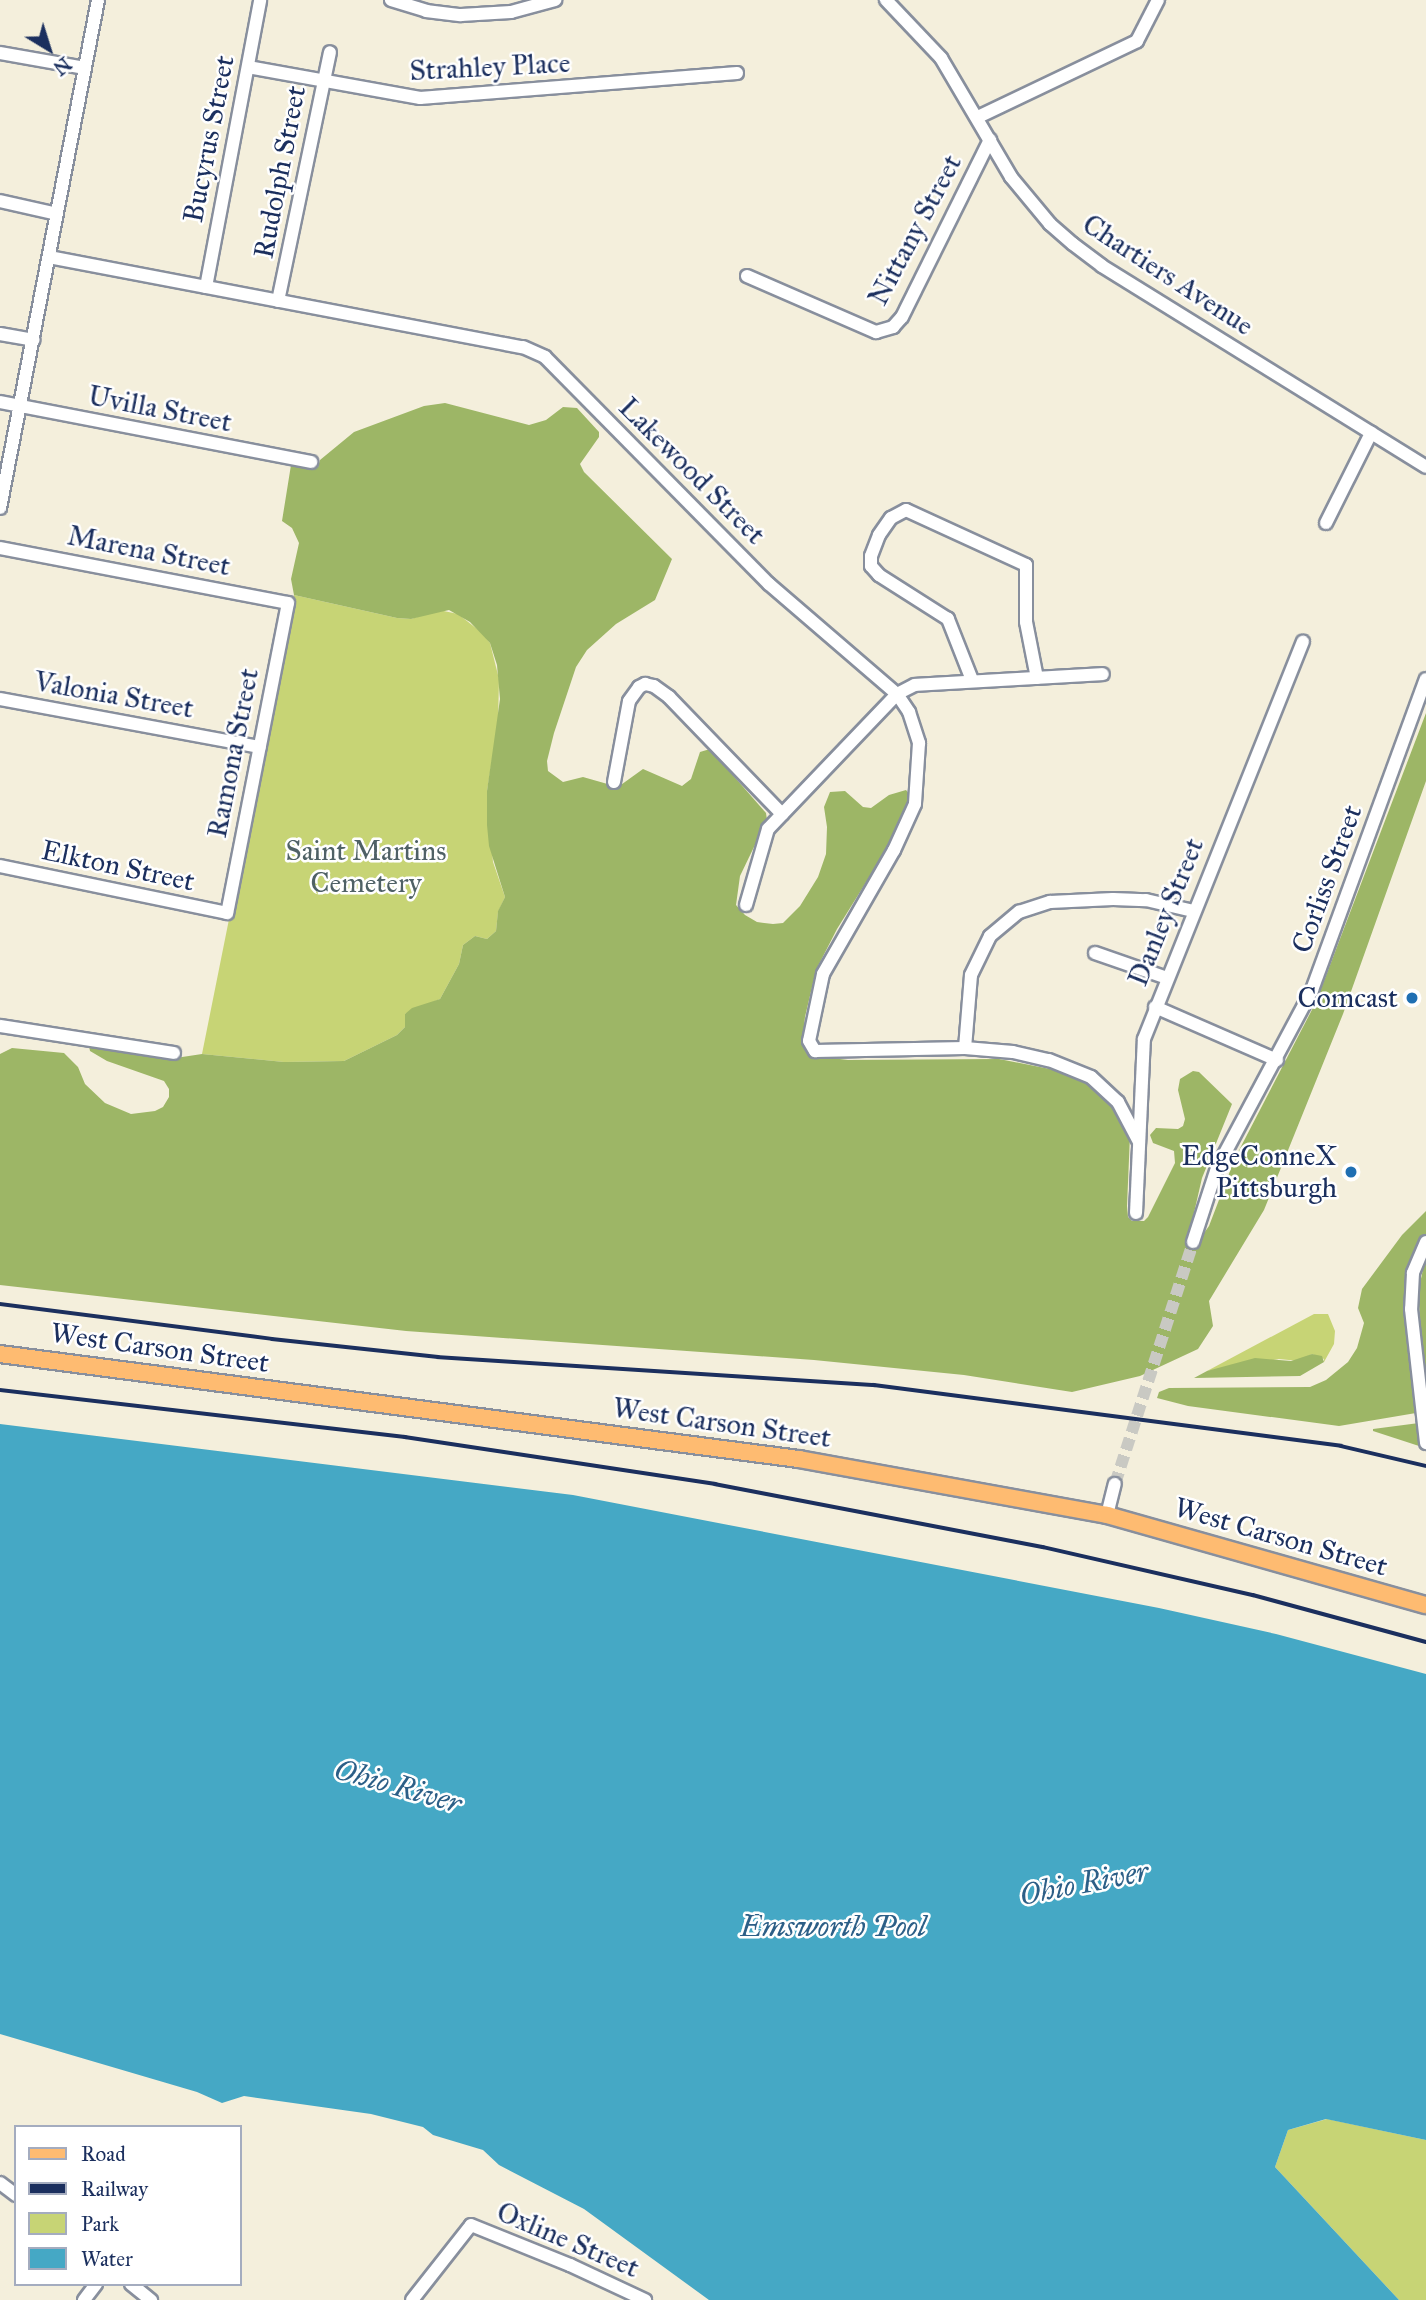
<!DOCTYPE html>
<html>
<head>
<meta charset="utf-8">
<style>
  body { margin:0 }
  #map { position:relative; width:1426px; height:2300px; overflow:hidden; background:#f4efdc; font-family:"IM FELL Great Primer",serif }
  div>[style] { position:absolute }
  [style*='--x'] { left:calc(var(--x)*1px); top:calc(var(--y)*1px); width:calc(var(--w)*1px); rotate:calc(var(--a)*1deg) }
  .green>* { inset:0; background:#c7d475 }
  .forest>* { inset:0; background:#9db666 }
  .water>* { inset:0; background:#45a8c5 }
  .minor-tunnel>* { height:12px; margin-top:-6px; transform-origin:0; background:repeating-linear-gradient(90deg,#c9c9c3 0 12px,transparent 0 18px) }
  .roads { filter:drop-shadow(2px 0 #888f9d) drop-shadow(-2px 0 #888f9d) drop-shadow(0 2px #888f9d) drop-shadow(0 -2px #888f9d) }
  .minor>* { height:12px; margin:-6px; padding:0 6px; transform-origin:6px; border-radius:6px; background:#fff }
  .major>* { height:16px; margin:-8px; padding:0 8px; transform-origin:8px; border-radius:8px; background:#febb71 }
  .rail>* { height:3.5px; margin:-1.75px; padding:0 1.75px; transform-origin:1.75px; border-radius:1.75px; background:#1b2f5e }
  .dots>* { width:19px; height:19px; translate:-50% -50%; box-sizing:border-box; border:4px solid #fff; border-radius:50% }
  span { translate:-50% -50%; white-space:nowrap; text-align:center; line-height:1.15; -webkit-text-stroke:5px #fff; paint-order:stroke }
  .street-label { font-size:28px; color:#1b2f5e }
  .park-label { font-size:28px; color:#4f6165 }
  .poi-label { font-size:28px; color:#1b2f5e }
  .right { translate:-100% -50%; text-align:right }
  .water-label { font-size:30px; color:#2c5f87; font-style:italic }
  .legend { position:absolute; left:14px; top:2125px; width:228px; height:161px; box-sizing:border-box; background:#fff; border:2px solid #a4acbf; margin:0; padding:9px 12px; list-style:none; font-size:21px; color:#1b2f5e }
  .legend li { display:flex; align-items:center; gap:14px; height:35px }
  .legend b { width:35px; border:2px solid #a4acbf }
  .north { position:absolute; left:14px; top:14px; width:70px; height:70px; -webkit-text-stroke:5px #fff; paint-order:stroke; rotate:142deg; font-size:19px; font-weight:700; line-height:28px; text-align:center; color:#1b2f5e }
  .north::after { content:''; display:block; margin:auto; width:24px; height:32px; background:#1b2f5e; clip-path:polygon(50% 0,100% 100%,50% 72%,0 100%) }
</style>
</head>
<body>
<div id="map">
  <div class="green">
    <div style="clip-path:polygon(294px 595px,397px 618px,411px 619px,439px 610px,458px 614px,481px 632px,490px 643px,499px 679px,498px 724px,487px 791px,493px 862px,505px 897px,498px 912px,496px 931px,487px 939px,475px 936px,463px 945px,459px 964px,440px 999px,405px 1014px,405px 1027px,397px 1035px,344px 1061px,284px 1062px,202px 1054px)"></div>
    <div style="clip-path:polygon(1314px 1314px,1328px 1314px,1335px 1331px,1334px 1344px,1324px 1362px,1324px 1359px,1312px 1354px,1299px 1361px,1279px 1359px,1207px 1371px)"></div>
    <div style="clip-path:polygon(1327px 2119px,1426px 2140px,1426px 2300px,1399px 2300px,1275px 2167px,1288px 2130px)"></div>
  </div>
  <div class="forest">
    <div style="clip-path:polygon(445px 403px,529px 425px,546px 420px,563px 407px,577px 408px,599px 432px,599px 437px,580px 464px,584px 472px,672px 559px,655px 600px,616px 624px,587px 650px,576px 667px,554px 733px,547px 761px,548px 771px,563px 782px,583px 777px,618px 787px,643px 769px,682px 786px,691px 779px,700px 752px,710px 749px,766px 813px,767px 820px,740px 876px,736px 905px,745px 915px,757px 922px,773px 924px,783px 923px,800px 906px,818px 877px,826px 854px,827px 827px,824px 807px,830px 792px,845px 791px,863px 807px,871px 808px,889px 795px,906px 790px,910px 795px,909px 803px,891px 842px,837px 929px,816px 970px,805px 1017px,803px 1037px,806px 1050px,815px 1056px,848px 1060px,999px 1059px,1050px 1069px,1089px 1084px,1112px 1104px,1130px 1135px,1127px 1206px,1128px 1217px,1132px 1221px,1144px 1221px,1148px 1217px,1175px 1163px,1174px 1151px,1153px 1143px,1150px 1135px,1156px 1128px,1178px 1129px,1183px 1126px,1185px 1119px,1178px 1090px,1180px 1079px,1193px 1071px,1199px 1072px,1232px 1104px,1202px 1178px,1188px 1239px,1199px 1240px,1209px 1226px,1235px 1158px,1316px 1002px,1426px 713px,1426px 781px,1343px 1014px,1264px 1210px,1209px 1301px,1213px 1326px,1198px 1349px,1140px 1376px,1072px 1392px,964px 1375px,814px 1360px,406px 1331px,0 1285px,0 1054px,12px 1048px,64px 1053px,78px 1067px,85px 1084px,105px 1103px,131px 1114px,155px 1111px,163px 1107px,169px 1097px,169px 1089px,164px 1081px,107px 1061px,90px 1051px,89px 1046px,169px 1059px,202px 1054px,284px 1062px,344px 1061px,397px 1035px,405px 1027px,405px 1014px,412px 1008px,440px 999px,459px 964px,463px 945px,475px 936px,487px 939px,496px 931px,498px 911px,505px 897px,489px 846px,487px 825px,487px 791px,500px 699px,497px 665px,490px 643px,470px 622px,449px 610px,411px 619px,397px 618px,294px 595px,291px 579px,299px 543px,292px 528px,282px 521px,291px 465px,318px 467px,320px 460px,354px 432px,424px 406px)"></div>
    <div style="clip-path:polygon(1426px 1211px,1426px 1237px,1414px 1250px,1406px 1269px,1405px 1317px,1416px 1413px,1339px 1426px,1188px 1406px,1157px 1398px,1159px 1392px,1169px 1388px,1310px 1387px,1326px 1380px,1348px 1362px,1357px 1348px,1364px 1323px,1358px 1308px,1362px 1289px,1402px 1235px)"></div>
    <div style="clip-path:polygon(1426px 1255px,1426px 1391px,1418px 1293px)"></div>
    <div style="clip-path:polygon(1312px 1354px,1322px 1356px,1324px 1362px,1300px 1376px,1194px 1378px,1207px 1371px,1255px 1358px,1291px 1361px)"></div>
    <div style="clip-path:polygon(1419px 1423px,1419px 1446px,1373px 1431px,1373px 1429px)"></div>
  </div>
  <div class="water">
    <div style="clip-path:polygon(0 1424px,573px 1495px,1159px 1608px,1276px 1634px,1426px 1674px,1426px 2140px,1326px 2119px,1288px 2130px,1275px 2167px,1399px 2300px,709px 2300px,584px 2209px,499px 2165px,483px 2150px,433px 2135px,423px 2127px,371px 2114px,244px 2096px,222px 2103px,197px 2092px,0 2034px)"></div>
  </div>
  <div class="minor-tunnel">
    <div style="--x:1115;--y:1484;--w:254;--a:-72.1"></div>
  </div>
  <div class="roads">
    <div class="minor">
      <div style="--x:391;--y:0;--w:37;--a:17"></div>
      <div style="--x:426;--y:11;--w:35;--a:7"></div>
      <div style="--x:461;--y:15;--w:50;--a:-3.4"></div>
      <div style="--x:511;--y:12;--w:46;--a:-15.3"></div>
      <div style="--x:886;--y:0;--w:80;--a:46.5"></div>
      <div style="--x:941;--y:58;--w:138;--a:59.5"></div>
      <div style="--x:1011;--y:177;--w:61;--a:50.3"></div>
      <div style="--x:1050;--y:224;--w:30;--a:41"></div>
      <div style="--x:1073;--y:244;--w:36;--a:37"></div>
      <div style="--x:1102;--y:266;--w:381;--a:31.8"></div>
      <div style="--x:0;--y:53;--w:86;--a:10"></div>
      <div style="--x:248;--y:67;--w:175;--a:10.2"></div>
      <div style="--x:420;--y:98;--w:318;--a:-4.5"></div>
      <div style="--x:978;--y:117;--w:176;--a:-25.5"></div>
      <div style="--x:1137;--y:41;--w:46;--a:-62.9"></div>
      <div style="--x:0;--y:201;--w:58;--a:12.8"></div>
      <div style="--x:49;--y:257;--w:482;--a:10.8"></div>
      <div style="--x:523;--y:347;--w:24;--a:24"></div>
      <div style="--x:545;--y:357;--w:319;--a:45.4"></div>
      <div style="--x:769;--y:584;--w:169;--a:40.7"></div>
      <div style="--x:897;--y:694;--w:22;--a:56"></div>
      <div style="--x:909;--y:712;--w:33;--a:72"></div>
      <div style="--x:919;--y:743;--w:61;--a:93.8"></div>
      <div style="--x:915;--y:804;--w:51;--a:114.5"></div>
      <div style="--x:894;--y:850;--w:143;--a:119.8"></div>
      <div style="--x:823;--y:974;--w:68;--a:101.8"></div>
      <div style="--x:809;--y:1041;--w:12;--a:59"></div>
      <div style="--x:815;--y:1051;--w:150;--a:-1.1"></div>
      <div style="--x:965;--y:1048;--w:48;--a:4.8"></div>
      <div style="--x:1013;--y:1052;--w:37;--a:13"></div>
      <div style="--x:1049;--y:1060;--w:45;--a:22"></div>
      <div style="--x:1091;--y:1077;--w:37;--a:43"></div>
      <div style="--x:1118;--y:1102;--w:43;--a:62.2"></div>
      <div style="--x:747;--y:276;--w:141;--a:23.5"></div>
      <div style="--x:876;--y:332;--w:18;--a:-16"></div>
      <div style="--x:893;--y:327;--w:13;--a:-48"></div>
      <div style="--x:902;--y:317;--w:198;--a:-63.6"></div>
      <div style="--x:206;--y:287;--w:292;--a:-79.3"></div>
      <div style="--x:278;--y:301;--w:254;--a:-78.2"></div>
      <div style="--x:0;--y:334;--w:34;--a:10"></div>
      <div style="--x:0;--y:402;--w:317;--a:10.9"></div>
      <div style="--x:0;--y:508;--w:517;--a:-79.08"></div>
      <div style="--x:1326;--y:523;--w:101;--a:-63.4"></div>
      <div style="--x:0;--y:548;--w:293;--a:10.8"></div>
      <div style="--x:288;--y:603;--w:316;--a:101.1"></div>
      <div style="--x:227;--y:913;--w:232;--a:-168.3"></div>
      <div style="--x:972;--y:680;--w:66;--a:-111.5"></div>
      <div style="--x:948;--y:619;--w:82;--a:-147.5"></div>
      <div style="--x:879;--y:575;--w:12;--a:-132"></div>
      <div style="--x:871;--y:566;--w:10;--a:-90"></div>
      <div style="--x:871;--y:556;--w:22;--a:-69"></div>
      <div style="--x:879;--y:535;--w:21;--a:-55"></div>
      <div style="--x:891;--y:518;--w:17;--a:-28"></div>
      <div style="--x:906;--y:510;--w:132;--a:24.6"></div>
      <div style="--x:1026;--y:565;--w:57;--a:90"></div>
      <div style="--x:1026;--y:622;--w:57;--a:78.9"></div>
      <div style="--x:0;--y:699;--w:264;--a:10.5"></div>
      <div style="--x:614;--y:782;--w:82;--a:-79.5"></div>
      <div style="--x:629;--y:701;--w:17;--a:-54"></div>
      <div style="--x:639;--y:687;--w:7;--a:-27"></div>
      <div style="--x:645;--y:684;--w:9;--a:13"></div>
      <div style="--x:654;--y:686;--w:19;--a:36"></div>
      <div style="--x:669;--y:697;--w:163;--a:46"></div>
      <div style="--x:746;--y:905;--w:79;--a:-73.9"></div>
      <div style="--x:768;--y:829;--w:187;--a:-46.3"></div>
      <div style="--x:897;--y:694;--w:20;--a:-27"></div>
      <div style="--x:915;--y:685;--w:188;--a:-3.3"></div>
      <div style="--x:1095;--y:953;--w:76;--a:19.1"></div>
      <div style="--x:1155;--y:1007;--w:133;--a:23.5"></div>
      <div style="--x:0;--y:1026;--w:176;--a:8.8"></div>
      <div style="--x:965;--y:1048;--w:73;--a:-85.3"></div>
      <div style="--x:971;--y:975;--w:43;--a:-64"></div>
      <div style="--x:990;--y:936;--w:38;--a:-40"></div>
      <div style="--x:1019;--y:912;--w:33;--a:-18"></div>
      <div style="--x:1050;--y:902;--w:63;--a:-2.7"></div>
      <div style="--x:1113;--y:899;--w:33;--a:2"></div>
      <div style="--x:1146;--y:900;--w:48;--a:13.2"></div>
      <div style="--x:1136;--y:1213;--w:174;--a:-87.4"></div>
      <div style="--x:1144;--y:1039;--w:428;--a:-68.2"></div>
      <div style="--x:1193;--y:1242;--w:78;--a:-72"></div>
      <div style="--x:1217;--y:1168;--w:202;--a:-61.9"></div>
      <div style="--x:1312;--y:990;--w:331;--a:-69.9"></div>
      <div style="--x:1426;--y:1242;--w:34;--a:113"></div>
      <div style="--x:1413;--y:1273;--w:36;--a:93"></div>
      <div style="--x:1411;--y:1309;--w:135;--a:83.6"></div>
      <div style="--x:1107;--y:1515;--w:32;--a:-76"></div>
      <div style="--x:0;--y:2183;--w:20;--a:37"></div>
      <div style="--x:131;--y:2284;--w:26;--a:39"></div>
      <div style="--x:84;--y:2300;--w:20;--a:-53"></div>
      <div style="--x:412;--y:2300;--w:95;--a:-51.8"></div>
      <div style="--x:471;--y:2225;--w:107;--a:22"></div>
      <div style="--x:570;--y:2265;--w:83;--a:25"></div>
    </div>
    <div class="major">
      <div style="--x:0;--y:1354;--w:806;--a:7.49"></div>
      <div style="--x:799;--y:1459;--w:313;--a:10.3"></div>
      <div style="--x:1107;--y:1515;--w:331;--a:15.8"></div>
    </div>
  </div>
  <div class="rail">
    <div style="--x:0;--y:1304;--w:274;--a:7.3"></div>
    <div style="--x:272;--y:1339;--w:167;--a:6.2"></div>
    <div style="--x:438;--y:1357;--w:437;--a:3.7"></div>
    <div style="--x:874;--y:1385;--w:471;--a:7.4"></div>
    <div style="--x:1341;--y:1446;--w:87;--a:13.2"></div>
    <div style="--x:0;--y:1390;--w:408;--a:6.6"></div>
    <div style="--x:405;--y:1437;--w:314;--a:8.6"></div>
    <div style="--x:715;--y:1484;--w:334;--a:10.9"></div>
    <div style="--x:1043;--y:1547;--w:215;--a:12.9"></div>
    <div style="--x:1253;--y:1595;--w:179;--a:15.2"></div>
  </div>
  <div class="dots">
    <div style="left:1412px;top:998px;background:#1f6fb2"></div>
    <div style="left:1351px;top:1172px;background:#1f6fb2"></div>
  </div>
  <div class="street-label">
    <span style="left:490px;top:67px;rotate:-3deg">Strahley Place</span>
    <span style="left:209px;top:139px;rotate:-79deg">Bucyrus Street</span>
    <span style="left:280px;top:172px;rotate:-79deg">Rudolph Street</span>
    <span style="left:915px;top:230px;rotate:-62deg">Nittany Street</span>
    <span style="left:1168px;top:275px;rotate:33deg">Chartiers Avenue</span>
    <span style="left:160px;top:409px;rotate:11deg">Uvilla Street</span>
    <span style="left:692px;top:471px;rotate:45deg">Lakewood Street</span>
    <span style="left:149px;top:551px;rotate:11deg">Marena Street</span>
    <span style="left:114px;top:695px;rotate:10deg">Valonia Street</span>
    <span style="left:233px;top:753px;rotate:-79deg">Ramona Street</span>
    <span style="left:118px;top:866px;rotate:12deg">Elkton Street</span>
    <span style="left:1327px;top:879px;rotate:-70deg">Corliss Street</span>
    <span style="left:1166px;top:912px;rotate:-68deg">Danley Street</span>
    <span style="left:160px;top:1348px;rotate:8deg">West Carson Street</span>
    <span style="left:722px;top:1423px;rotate:8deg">West Carson Street</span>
    <span style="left:1281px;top:1537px;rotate:16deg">West Carson Street</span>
    <span style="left:568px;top:2240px;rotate:23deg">Oxline Street</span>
  </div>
  <div class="park-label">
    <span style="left:366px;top:867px">Saint Martins<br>Cemetery</span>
  </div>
  <div class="poi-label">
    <span class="right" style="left:1398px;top:998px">Comcast</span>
    <span class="right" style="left:1337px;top:1172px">EdgeConneX<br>Pittsburgh</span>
  </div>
  <div class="water-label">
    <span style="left:398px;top:1786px;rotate:16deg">Ohio River</span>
    <span style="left:1084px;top:1883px;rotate:-11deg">Ohio River</span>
    <span style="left:833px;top:1926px">Emsworth Pool</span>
  </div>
  <ul class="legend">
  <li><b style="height:9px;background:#febb71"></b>Road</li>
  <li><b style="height:9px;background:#1b2f5e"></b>Railway</li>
  <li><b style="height:19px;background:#c7d475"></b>Park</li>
  <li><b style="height:19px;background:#45a8c5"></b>Water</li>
  </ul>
  <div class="north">N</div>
</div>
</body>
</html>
